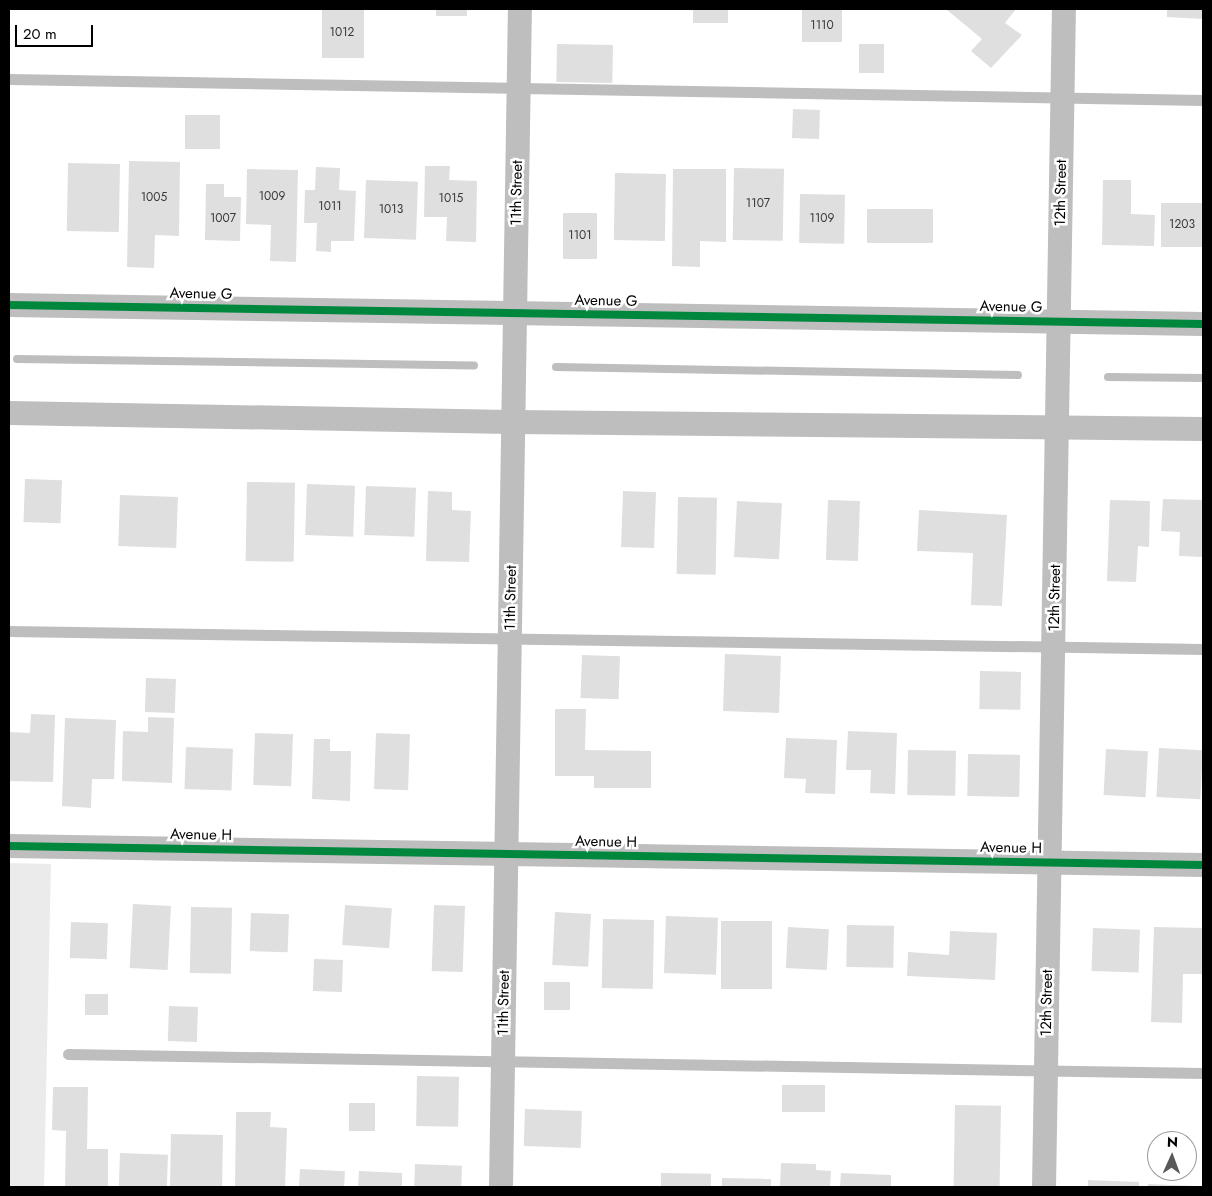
<!DOCTYPE html>
<html>
<head>
<meta charset="utf-8">
<style>
  body { margin:0 }
  #map { position:relative; width:1212px; height:1196px; overflow:hidden; background:#fff; font-family:Jost,sans-serif }
  div>[style] { position:absolute }
  [style*='--x'] { left:calc(var(--x)*1px); top:calc(var(--y)*1px); width:calc(var(--w)*1px); rotate:calc(var(--a)*1deg) }
  .green>* { inset:0; background:#ebebeb }
  .stream>* { height:8px; margin:-4px; padding:0 4px; transform-origin:4px; border-radius:4px; background:#bebebe }
  .building>* { inset:0; background:#dfdfdf; transform-origin:0 0 }
  .lane>* { height:11px; margin:-5.5px; padding:0 5.5px; transform-origin:5.5px; border-radius:5.5px; background:#bebebe }
  .street>* { height:24px; margin:-12px; padding:0 12px; transform-origin:12px; border-radius:12px; background:#bebebe }
  .cycleway>* { height:8px; margin:-4px; padding:0 4px; transform-origin:4px; border-radius:4px; background:#00873e }
  span { translate:-50% -50%; white-space:nowrap; text-align:center; line-height:1.15; -webkit-text-stroke:5px #fff; paint-order:stroke }
  .number-label { font-size:12px; color:#383838 }
  .number-label span { -webkit-text-stroke-width:0 }
  .street-label { font-size:15px; color:#000 }
  .frame { position:absolute; inset:0; border:10px solid #000; pointer-events:none }
  .north { position:absolute; left:1147px; top:1131px; width:50px; height:50px; box-sizing:border-box; background:#fff; border:1px solid #999; border-radius:50%; rotate:2deg; font-size:14px; font-weight:700; line-height:20px; text-align:center; color:#000 }
  .north::after { content:''; display:block; margin:auto; width:18px; height:22px; background:#595959; clip-path:polygon(50% 0,100% 100%,50% 72%,0 100%) }
  .scale { position:absolute; left:15px; top:25px; width:78px; height:22px; box-sizing:border-box; border:2px solid #000; border-top:0; padding-left:6px; font-size:15px; line-height:18px; white-space:nowrap; color:#000; -webkit-text-stroke:4px #fff; paint-order:stroke }
</style>
</head>
<body>
<div id="map">
  <div class="green">
    <div style="clip-path:polygon(9px 863px,51px 864px,44px 1187px,9px 1187px)"></div>
  </div>
  <div class="stream">
    <div style="--x:17;--y:359;--w:457;--a:0.8"></div>
    <div style="--x:556;--y:367;--w:462;--a:1"></div>
    <div style="--x:1108;--y:377;--w:95;--a:0.6"></div>
  </div>
  <div class="building">
    <div style="left:322px;top:9px;width:42px;height:49px"></div>
    <div style="left:436px;top:9px;width:31px;height:7px"></div>
    <div style="left:693px;top:9px;width:35px;height:14px"></div>
    <div style="left:802px;top:9px;width:40px;height:33px"></div>
    <div style="clip-path:polygon(946px 9px,1016px 9px,1005px 23px,1022px 35px,991px 68px,971px 51px,982px 39px)"></div>
    <div style="clip-path:polygon(1167px 9px,1203px 9px,1203px 19px,1167px 17px)"></div>
    <div style="left:557px;top:44px;width:56px;height:38px;rotate:1deg"></div>
    <div style="left:859px;top:44px;width:25px;height:29px"></div>
    <div style="left:793px;top:109px;width:27px;height:29px;rotate:2deg"></div>
    <div style="left:185px;top:115px;width:35px;height:34px"></div>
    <div style="clip-path:polygon(129px 161px,180px 162px,179px 236px,155px 235px,154px 268px,127px 267px)"></div>
    <div style="left:68px;top:163px;width:52px;height:68px;rotate:1deg"></div>
    <div style="clip-path:polygon(425px 166px,450px 166px,449px 180px,477px 181px,476px 242px,446px 241px,447px 217px,424px 217px)"></div>
    <div style="clip-path:polygon(316px 167px,340px 168px,339px 190px,356px 191px,354px 241px,331px 241px,331px 252px,316px 251px,317px 223px,304px 223px,305px 190px,315px 190px)"></div>
    <div style="left:734px;top:168px;width:50px;height:72px;rotate:1deg"></div>
    <div style="clip-path:polygon(247px 169px,298px 170px,296px 262px,270px 261px,271px 225px,246px 224px)"></div>
    <div style="clip-path:polygon(673px 169px,726px 169px,726px 242px,700px 241px,700px 267px,672px 266px)"></div>
    <div style="left:615px;top:173px;width:51px;height:67px;rotate:1deg"></div>
    <div style="left:366px;top:180px;width:52px;height:58px;rotate:2deg"></div>
    <div style="clip-path:polygon(1103px 180px,1131px 180px,1131px 214px,1155px 215px,1154px 246px,1102px 245px)"></div>
    <div style="clip-path:polygon(206px 184px,224px 184px,224px 197px,241px 197px,240px 241px,205px 240px)"></div>
    <div style="left:800px;top:194px;width:45px;height:49px;rotate:1deg"></div>
    <div style="left:1161px;top:203px;width:42px;height:44px"></div>
    <div style="left:867px;top:209px;width:66px;height:34px"></div>
    <div style="left:563px;top:213px;width:34px;height:46px"></div>
    <div style="left:25px;top:479px;width:37px;height:43px;rotate:2deg"></div>
    <div style="left:247px;top:482px;width:48px;height:79px;rotate:1deg"></div>
    <div style="left:307px;top:484px;width:48px;height:51px;rotate:2deg"></div>
    <div style="left:366px;top:486px;width:50px;height:49px;rotate:2deg"></div>
    <div style="clip-path:polygon(428px 491px,452px 492px,452px 510px,471px 511px,469px 562px,426px 561px)"></div>
    <div style="left:623px;top:491px;width:33px;height:56px;rotate:2deg"></div>
    <div style="left:120px;top:495px;width:58px;height:51px;rotate:2deg"></div>
    <div style="left:678px;top:497px;width:39px;height:77px;rotate:1deg"></div>
    <div style="clip-path:polygon(1163px 499px,1203px 500px,1203px 557px,1179px 556px,1180px 532px,1161px 531px)"></div>
    <div style="left:828px;top:500px;width:32px;height:60px;rotate:2deg"></div>
    <div style="clip-path:polygon(1110px 500px,1150px 501px,1149px 547px,1138px 546px,1136px 582px,1107px 581px)"></div>
    <div style="left:737px;top:501px;width:45px;height:56px;rotate:3deg"></div>
    <div style="clip-path:polygon(919px 510px,1007px 515px,1002px 606px,971px 605px,973px 553px,917px 551px)"></div>
    <div style="left:725px;top:654px;width:56px;height:57px;rotate:2deg"></div>
    <div style="left:582px;top:655px;width:38px;height:43px;rotate:2deg"></div>
    <div style="left:980px;top:671px;width:41px;height:38px;rotate:1deg"></div>
    <div style="left:146px;top:678px;width:30px;height:34px;rotate:2deg"></div>
    <div style="clip-path:polygon(555px 709px,586px 709px,585px 750px,651px 751px,651px 788px,594px 788px,594px 776px,555px 776px)"></div>
    <div style="clip-path:polygon(31px 714px,55px 715px,53px 782px,9px 781px,9px 732px,30px 733px)"></div>
    <div style="clip-path:polygon(148px 717px,174px 718px,172px 783px,122px 781px,123px 731px,148px 732px)"></div>
    <div style="clip-path:polygon(65px 718px,116px 720px,114px 779px,92px 779px,91px 808px,62px 806px)"></div>
    <div style="clip-path:polygon(848px 731px,897px 733px,895px 794px,870px 793px,871px 770px,846px 770px)"></div>
    <div style="left:255px;top:733px;width:38px;height:52px;rotate:2deg"></div>
    <div style="left:376px;top:733px;width:34px;height:56px;rotate:2deg"></div>
    <div style="clip-path:polygon(786px 738px,837px 740px,835px 794px,805px 793px,806px 779px,784px 778px)"></div>
    <div style="clip-path:polygon(314px 739px,330px 739px,330px 751px,351px 751px,350px 801px,312px 799px)"></div>
    <div style="left:186px;top:747px;width:47px;height:42px;rotate:2deg"></div>
    <div style="left:1159px;top:748px;width:44px;height:49px;rotate:3deg"></div>
    <div style="left:1106px;top:749px;width:42px;height:46px;rotate:3deg"></div>
    <div style="left:908px;top:750px;width:48px;height:45px;rotate:1deg"></div>
    <div style="left:968px;top:754px;width:52px;height:42px;rotate:1deg"></div>
    <div style="left:133px;top:904px;width:38px;height:64px;rotate:3deg"></div>
    <div style="left:345px;top:905px;width:47px;height:40px;rotate:4deg"></div>
    <div style="left:434px;top:905px;width:31px;height:66px;rotate:2deg"></div>
    <div style="left:191px;top:907px;width:41px;height:66px;rotate:1deg"></div>
    <div style="left:555px;top:912px;width:36px;height:53px;rotate:3deg"></div>
    <div style="left:251px;top:913px;width:38px;height:38px;rotate:2deg"></div>
    <div style="left:666px;top:916px;width:52px;height:57px;rotate:2deg"></div>
    <div style="left:603px;top:919px;width:51px;height:69px;rotate:1deg"></div>
    <div style="left:721px;top:921px;width:51px;height:68px"></div>
    <div style="left:71px;top:922px;width:37px;height:36px;rotate:2deg"></div>
    <div style="left:847px;top:925px;width:47px;height:42px;rotate:1deg"></div>
    <div style="left:788px;top:927px;width:41px;height:41px;rotate:3deg"></div>
    <div style="clip-path:polygon(1154px 927px,1203px 928px,1203px 974px,1183px 974px,1182px 1023px,1151px 1022px)"></div>
    <div style="left:1093px;top:928px;width:47px;height:43px;rotate:2deg"></div>
    <div style="clip-path:polygon(950px 931px,997px 933px,995px 980px,907px 976px,908px 952px,949px 955px)"></div>
    <div style="left:314px;top:959px;width:29px;height:32px;rotate:2deg"></div>
    <div style="left:544px;top:982px;width:26px;height:28px"></div>
    <div style="left:85px;top:994px;width:23px;height:21px"></div>
    <div style="left:169px;top:1006px;width:29px;height:35px;rotate:2deg"></div>
    <div style="left:417px;top:1076px;width:42px;height:50px;rotate:1deg"></div>
    <div style="left:782px;top:1085px;width:43px;height:27px"></div>
    <div style="clip-path:polygon(53px 1087px,88px 1087px,87px 1149px,108px 1149px,108px 1187px,65px 1187px,66px 1131px,52px 1130px)"></div>
    <div style="left:349px;top:1103px;width:26px;height:28px"></div>
    <div style="left:955px;top:1105px;width:46px;height:82px;rotate:1deg"></div>
    <div style="left:525px;top:1109px;width:57px;height:37px;rotate:2deg"></div>
    <div style="clip-path:polygon(236px 1112px,271px 1112px,270px 1127px,287px 1128px,285px 1187px,235px 1187px)"></div>
    <div style="left:171px;top:1134px;width:52px;height:53px;rotate:1deg"></div>
    <div style="left:120px;top:1153px;width:48px;height:34px;rotate:2deg"></div>
    <div style="clip-path:polygon(781px 1163px,816px 1164px,816px 1170px,831px 1171px,830px 1187px,780px 1187px)"></div>
    <div style="left:415px;top:1164px;width:47px;height:23px;rotate:2deg"></div>
    <div style="left:300px;top:1169px;width:45px;height:18px;rotate:3deg"></div>
    <div style="clip-path:polygon(359px 1171px,402px 1173px,402px 1187px,358px 1187px)"></div>
    <div style="left:661px;top:1173px;width:50px;height:14px;rotate:1deg"></div>
    <div style="clip-path:polygon(841px 1173px,891px 1175px,891px 1187px,840px 1187px)"></div>
    <div style="left:722px;top:1178px;width:49px;height:9px;rotate:1deg"></div>
    <div style="clip-path:polygon(1088px 1180px,1139px 1182px,1139px 1187px,1088px 1187px)"></div>
    <div style="clip-path:polygon(1148px 1184px,1196px 1186px,1196px 1187px,1148px 1187px)"></div>
  </div>
  <div class="lane">
    <div style="--x:9;--y:79;--w:1194;--a:1.01"></div>
    <div style="--x:9;--y:631;--w:1194;--a:0.86"></div>
    <div style="--x:68;--y:1054;--w:1135;--a:0.96"></div>
  </div>
  <div class="street">
    <div style="--x:9;--y:305;--w:1194;--a:0.91"></div>
    <div style="--x:9;--y:413;--w:505;--a:1.02"></div>
    <div style="--x:514;--y:422;--w:689;--a:0.58"></div>
    <div style="--x:9;--y:846;--w:1194;--a:0.91"></div>
    <div style="--x:501;--y:1187;--w:1178;--a:-89.08"></div>
    <div style="--x:1044;--y:1187;--w:1178;--a:-89.03"></div>
  </div>
  <div class="cycleway">
    <div style="--x:9;--y:305;--w:1194;--a:0.91"></div>
    <div style="--x:9;--y:846;--w:1194;--a:0.91"></div>
  </div>
  <div class="number-label">
    <span style="left:822px;top:26px">1110</span>
    <span style="left:342px;top:33px">1012</span>
    <span style="left:272px;top:197px">1009</span>
    <span style="left:154px;top:198px">1005</span>
    <span style="left:451px;top:199px">1015</span>
    <span style="left:758px;top:204px">1107</span>
    <span style="left:330px;top:207px">1011</span>
    <span style="left:391px;top:210px">1013</span>
    <span style="left:223px;top:219px">1007</span>
    <span style="left:822px;top:219px">1109</span>
    <span style="left:1182px;top:225px">1203</span>
    <span style="left:580px;top:236px">1101</span>
  </div>
  <div class="street-label">
    <span style="left:517px;top:193px;rotate:-89deg">11th Street</span>
    <span style="left:1061px;top:193px;rotate:-89deg">12th Street</span>
    <span style="left:201px;top:294px;rotate:1deg">Avenue G</span>
    <span style="left:606px;top:301px;rotate:1deg">Avenue G</span>
    <span style="left:1011px;top:307px;rotate:1deg">Avenue G</span>
    <span style="left:511px;top:598px;rotate:-89deg">11th Street</span>
    <span style="left:1055px;top:598px;rotate:-89deg">12th Street</span>
    <span style="left:201px;top:835px;rotate:1deg">Avenue H</span>
    <span style="left:606px;top:842px;rotate:1deg">Avenue H</span>
    <span style="left:1011px;top:848px;rotate:1deg">Avenue H</span>
    <span style="left:504px;top:1003px;rotate:-89deg">11th Street</span>
    <span style="left:1047px;top:1003px;rotate:-89deg">12th Street</span>
  </div>
  <div class="frame"></div>
  <div class="north">N</div>
  <div class="scale">20 m</div>
</div>
</body>
</html>
